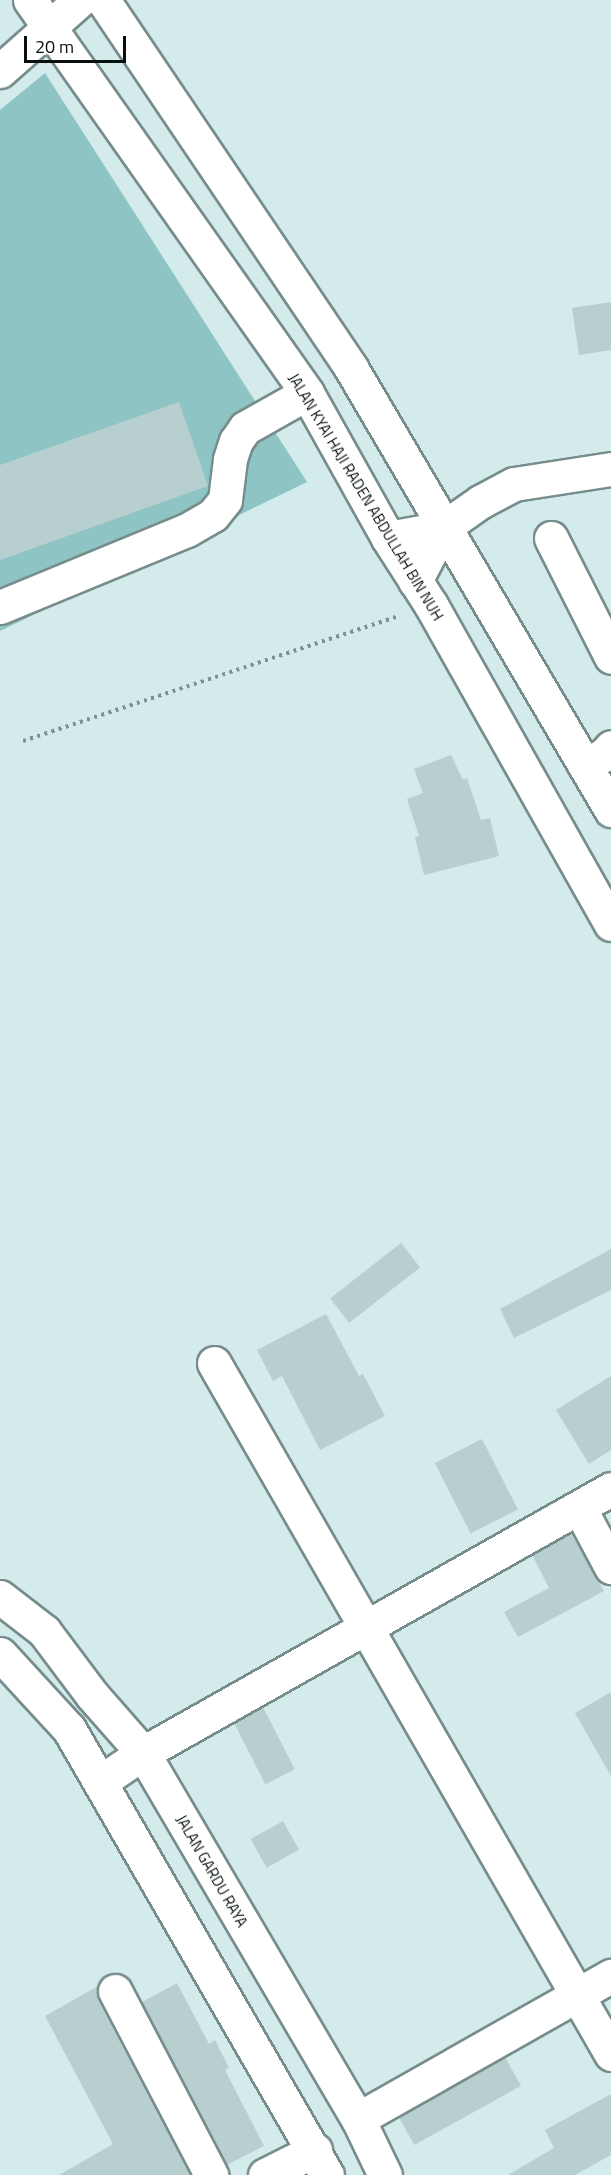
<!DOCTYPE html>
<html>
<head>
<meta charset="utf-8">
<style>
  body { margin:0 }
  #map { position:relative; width:611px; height:2175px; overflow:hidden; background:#d4ebeb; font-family:"Titillium Web",sans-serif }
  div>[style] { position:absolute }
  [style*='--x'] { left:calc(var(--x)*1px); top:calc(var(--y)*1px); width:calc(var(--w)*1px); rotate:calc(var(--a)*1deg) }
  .green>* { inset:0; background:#8fc4c4 }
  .building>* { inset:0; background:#b8cfcf; transform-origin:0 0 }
  .path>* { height:4px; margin-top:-2px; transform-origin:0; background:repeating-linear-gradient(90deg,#7f9090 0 3px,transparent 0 7.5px) }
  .roads { filter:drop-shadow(2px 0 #778d8c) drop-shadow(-2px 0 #778d8c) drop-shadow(0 2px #778d8c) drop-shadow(0 -2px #778d8c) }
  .minor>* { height:33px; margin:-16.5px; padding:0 16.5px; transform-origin:16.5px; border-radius:16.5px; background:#fff }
  .highway>* { height:33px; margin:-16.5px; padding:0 16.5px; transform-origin:16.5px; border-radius:16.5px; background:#fff }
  span { translate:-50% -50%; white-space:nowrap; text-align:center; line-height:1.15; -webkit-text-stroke:6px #fff; paint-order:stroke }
  .street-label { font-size:15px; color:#081010 }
  .scale { position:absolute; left:24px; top:36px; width:102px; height:27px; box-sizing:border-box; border:3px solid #081010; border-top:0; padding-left:8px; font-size:18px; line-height:21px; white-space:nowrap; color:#081010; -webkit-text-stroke:4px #fff; paint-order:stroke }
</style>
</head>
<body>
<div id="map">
  <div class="green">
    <div style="clip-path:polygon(45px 73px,307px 482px,0 631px,0 110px)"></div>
  </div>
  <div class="building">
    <div style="clip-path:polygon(611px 302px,611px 350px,579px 355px,572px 308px)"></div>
    <div style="clip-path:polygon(179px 402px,208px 486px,0 560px,0 465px)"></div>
    <div style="clip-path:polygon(451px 755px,463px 780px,467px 778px,481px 820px,490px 818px,499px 856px,424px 875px,415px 837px,419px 836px,407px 799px,423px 793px,414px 769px)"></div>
    <div style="left:401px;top:1243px;width:31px;height:90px;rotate:52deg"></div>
    <div style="clip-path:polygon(611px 1249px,611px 1290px,514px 1338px,500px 1309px)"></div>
    <div style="clip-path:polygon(326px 1314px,359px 1376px,363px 1374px,385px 1416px,320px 1450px,282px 1376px,273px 1381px,257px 1350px)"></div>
    <div style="clip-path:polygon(611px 1376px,611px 1450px,589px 1464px,556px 1410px)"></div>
    <div style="left:482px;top:1439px;width:79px;height:53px;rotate:63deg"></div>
    <div style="clip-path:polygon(571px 1533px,604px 1591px,518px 1637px,504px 1612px,549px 1588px,532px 1555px)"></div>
    <div style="clip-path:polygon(611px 1692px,611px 1776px,575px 1713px)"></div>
    <div style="left:263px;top:1707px;width:70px;height:33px;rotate:63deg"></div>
    <div style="left:283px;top:1821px;width:33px;height:37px;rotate:61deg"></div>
    <div style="clip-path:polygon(177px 1983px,209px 2044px,215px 2040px,229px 2068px,225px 2070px,264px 2146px,227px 2165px,142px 2002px)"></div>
    <div style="clip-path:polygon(98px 1986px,98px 2000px,190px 2175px,59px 2175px,113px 2144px,45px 2016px)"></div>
    <div style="left:505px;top:2057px;width:33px;height:122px;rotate:61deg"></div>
    <div style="clip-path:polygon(611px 2094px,611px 2155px,575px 2175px,508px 2175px,554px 2148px,545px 2130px)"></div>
  </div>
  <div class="path">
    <div style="--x:23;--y:741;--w:396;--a:-18.4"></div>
  </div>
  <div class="roads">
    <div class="minor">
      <div style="--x:388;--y:538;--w:56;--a:-10.3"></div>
      <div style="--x:443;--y:528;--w:45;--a:-35.1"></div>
      <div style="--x:480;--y:502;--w:38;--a:-28"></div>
      <div style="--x:514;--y:484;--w:98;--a:-8.8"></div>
      <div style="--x:551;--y:538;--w:133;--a:63.2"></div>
      <div style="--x:415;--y:581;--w:60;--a:-62.2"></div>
      <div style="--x:0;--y:607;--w:202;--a:-22.4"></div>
      <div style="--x:187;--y:530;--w:30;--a:-30"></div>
      <div style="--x:213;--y:515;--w:19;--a:-51"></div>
      <div style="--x:225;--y:500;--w:41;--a:-83"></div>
      <div style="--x:230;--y:459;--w:19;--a:-72"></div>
      <div style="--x:236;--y:441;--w:16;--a:-55"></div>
      <div style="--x:245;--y:428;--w:71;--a:-29.4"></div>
      <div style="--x:585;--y:766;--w:23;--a:-31"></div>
      <div style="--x:605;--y:754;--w:9;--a:-49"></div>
      <div style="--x:214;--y:1363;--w:797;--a:60.12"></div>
      <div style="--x:580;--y:1509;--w:66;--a:61.9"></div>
      <div style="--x:100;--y:1782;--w:52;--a:-34"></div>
      <div style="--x:143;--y:1753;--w:537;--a:-29.43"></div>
      <div style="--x:115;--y:1991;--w:208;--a:62.4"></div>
      <div style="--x:358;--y:2119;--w:291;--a:-29.5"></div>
      <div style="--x:265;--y:2175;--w:56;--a:-26.6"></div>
    </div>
    <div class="highway">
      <div style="--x:30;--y:0;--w:481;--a:54.8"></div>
      <div style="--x:307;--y:393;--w:166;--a:60.8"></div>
      <div style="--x:388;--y:538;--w:80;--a:57.3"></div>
      <div style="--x:431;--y:605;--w:366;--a:60.6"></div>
      <div style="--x:103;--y:0;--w:444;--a:56"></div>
      <div style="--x:351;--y:368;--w:513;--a:59.53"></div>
      <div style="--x:0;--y:71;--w:107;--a:-41.6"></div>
      <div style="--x:0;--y:1597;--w:56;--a:37.7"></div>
      <div style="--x:44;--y:1631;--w:80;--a:53.1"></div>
      <div style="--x:92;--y:1695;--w:77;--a:48.7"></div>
      <div style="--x:143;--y:1753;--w:424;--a:59.6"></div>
      <div style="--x:358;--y:2119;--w:62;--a:64.3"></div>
      <div style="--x:0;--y:1654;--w:102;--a:47.4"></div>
      <div style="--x:69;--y:1729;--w:515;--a:59.95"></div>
    </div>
  </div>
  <div class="street-label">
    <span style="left:366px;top:497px;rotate:59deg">JALAN KYAI HAJI RADEN ABDULLAH BIN NUH</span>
    <span style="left:212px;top:1871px;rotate:60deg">JALAN GARDU RAYA</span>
  </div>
  <div class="scale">20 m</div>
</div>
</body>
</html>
